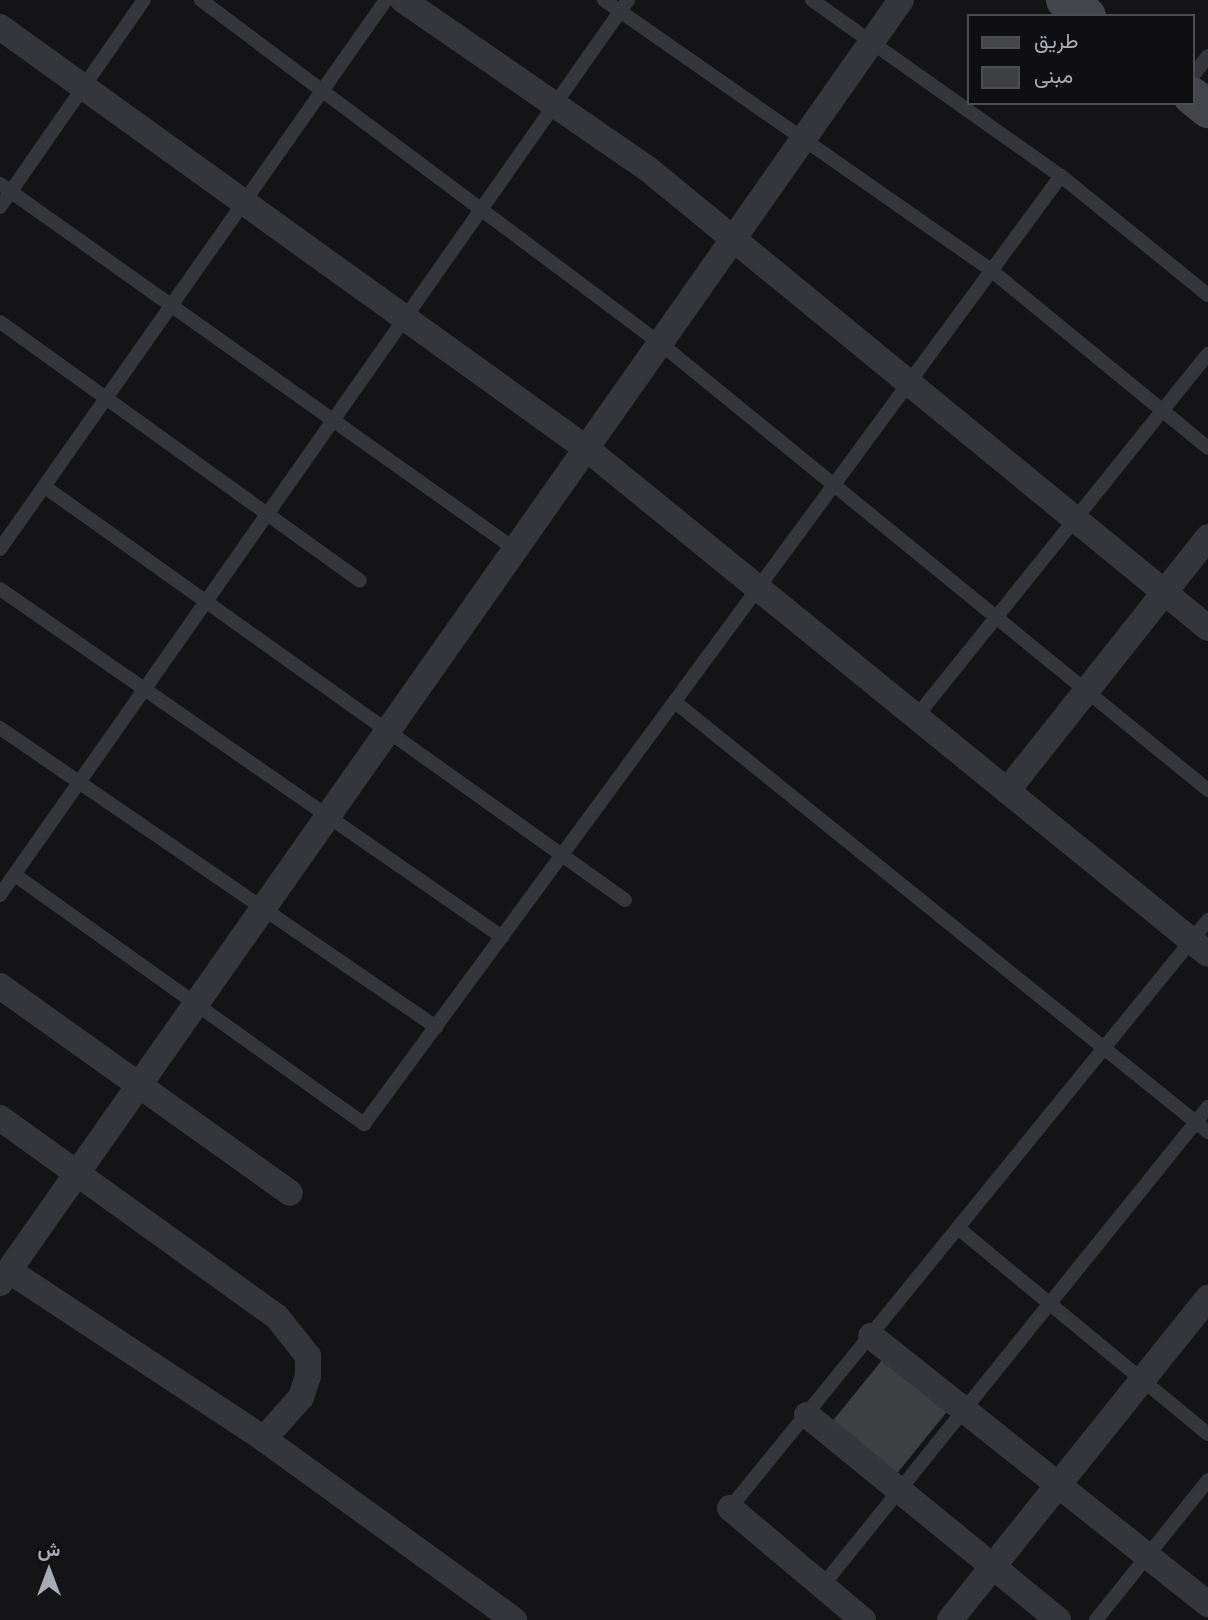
<!DOCTYPE html>
<html>
<head>
<meta charset="utf-8">
<style>
  body { margin:0 }
  #map { position:relative; width:1208px; height:1620px; overflow:hidden; background:#141416; font-family:"Fira Sans Condensed",Vazirmatn,sans-serif }
  div>[style] { position:absolute }
  [style*='--x'] { left:calc(var(--x)*1px); top:calc(var(--y)*1px); width:calc(var(--w)*1px); rotate:calc(var(--a)*1deg) }
  .building>* { inset:0; background:#3e3f43; transform-origin:0 0 }
  .lane>* { height:14px; margin:-7px; padding:0 7px; transform-origin:7px; border-radius:7px; background:#35363b }
  .street>* { height:26px; margin:-13px; padding:0 13px; transform-origin:13px; border-radius:13px; background:#35363b }
  .secondary>* { height:38px; margin:-19px; padding:0 19px; transform-origin:19px; border-radius:19px; background:#43454b }
  span { translate:-50% -50%; white-space:nowrap; text-align:center; line-height:1.15; -webkit-text-stroke:5px #0f0f11; paint-order:stroke }
  .legend { position:absolute; left:967px; top:14px; width:228px; height:91px; box-sizing:border-box; background:#0f0f11; border:2px solid #4b4d53; margin:0; padding:9px 12px; list-style:none; font-size:21px; color:#a6abb6 }
  .legend li { display:flex; align-items:center; gap:14px; height:35px }
  .legend b { width:35px; border:2px solid #4b4d53 }
  .north { position:absolute; left:14px; top:1536px; width:70px; height:70px; -webkit-text-stroke:5px #0f0f11; paint-order:stroke; rotate:0deg; font-size:19px; font-weight:700; line-height:28px; text-align:center; color:#a6abb6 }
  .north::after { content:''; display:block; margin:auto; width:24px; height:32px; background:#a6abb6; clip-path:polygon(50% 0,100% 100%,50% 72%,0 100%) }
</style>
</head>
<body>
<div id="map">
  <div class="building">
    <div style="left:882px;top:1360px;width:83px;height:80px;rotate:39deg"></div>
  </div>
  <div class="lane">
    <div style="--x:201;--y:0;--w:574;--a:36.79"></div>
    <div style="--x:661;--y:344;--w:706;--a:39.19"></div>
    <div style="--x:604;--y:0;--w:473;--a:34.9"></div>
    <div style="--x:992;--y:271;--w:279;--a:39.3"></div>
    <div style="--x:812;--y:0;--w:305;--a:35.3"></div>
    <div style="--x:1061;--y:176;--w:189;--a:39"></div>
    <div style="--x:1192;--y:77;--w:26;--a:-53"></div>
    <div style="--x:0;--y:184;--w:633;--a:35.35"></div>
    <div style="--x:0;--y:207;--w:252;--a:-55.2"></div>
    <div style="--x:0;--y:322;--w:443;--a:35.7"></div>
    <div style="--x:45;--y:487;--w:712;--a:35.45"></div>
    <div style="--x:0;--y:549;--w:671;--a:-54.89"></div>
    <div style="--x:0;--y:589;--w:611;--a:34.73"></div>
    <div style="--x:675;--y:702;--w:685;--a:38.9"></div>
    <div style="--x:916;--y:717;--w:466;--a:-51.2"></div>
    <div style="--x:0;--y:728;--w:529;--a:34.44"></div>
    <div style="--x:15;--y:875;--w:429;--a:35.5"></div>
    <div style="--x:364;--y:1124;--w:1177;--a:-53.68"></div>
    <div style="--x:0;--y:895;--w:1093;--a:-54.94"></div>
    <div style="--x:958;--y:1228;--w:324;--a:39.5"></div>
    <div style="--x:730;--y:1508;--w:758;--a:-50.89"></div>
    <div style="--x:823;--y:1585;--w:614;--a:-51.15"></div>
    <div style="--x:1096;--y:1620;--w:179;--a:-51.3"></div>
  </div>
  <div class="street">
    <div style="--x:403;--y:0;--w:298;--a:34.6"></div>
    <div style="--x:648;--y:169;--w:724;--a:39.34"></div>
    <div style="--x:0;--y:27;--w:723;--a:35.71"></div>
    <div style="--x:587;--y:449;--w:800;--a:39.12"></div>
    <div style="--x:1007;--y:791;--w:324;--a:-51.6"></div>
    <div style="--x:0;--y:986;--w:356;--a:35.5"></div>
    <div style="--x:0;--y:1118;--w:341;--a:35.7"></div>
    <div style="--x:277;--y:1317;--w:50;--a:51.5"></div>
    <div style="--x:308;--y:1356;--w:20;--a:90"></div>
    <div style="--x:308;--y:1376;--w:22;--a:108"></div>
    <div style="--x:301;--y:1397;--w:56;--a:131.4"></div>
    <div style="--x:11;--y:1272;--w:303;--a:33.4"></div>
    <div style="--x:264;--y:1439;--w:309;--a:35.9"></div>
    <div style="--x:0;--y:1283;--w:1568;--a:-54.92"></div>
    <div style="--x:871;--y:1336;--w:431;--a:38.5"></div>
    <div style="--x:807;--y:1415;--w:324;--a:39.2"></div>
    <div style="--x:730;--y:1508;--w:174;--a:40.1"></div>
    <div style="--x:950;--y:1620;--w:413;--a:-51.3"></div>
  </div>
  <div class="secondary">
    <div style="--x:1065;--y:0;--w:27;--a:36"></div>
    <div style="--x:1192;--y:96;--w:21;--a:39"></div>
  </div>
  <ul class="legend">
  <li><b style="height:9px;background:#43454b"></b>طريق</li>
  <li><b style="height:19px;background:#3e3f43"></b>مبنى</li>
  </ul>
  <div class="north">ش</div>
</div>
</body>
</html>
